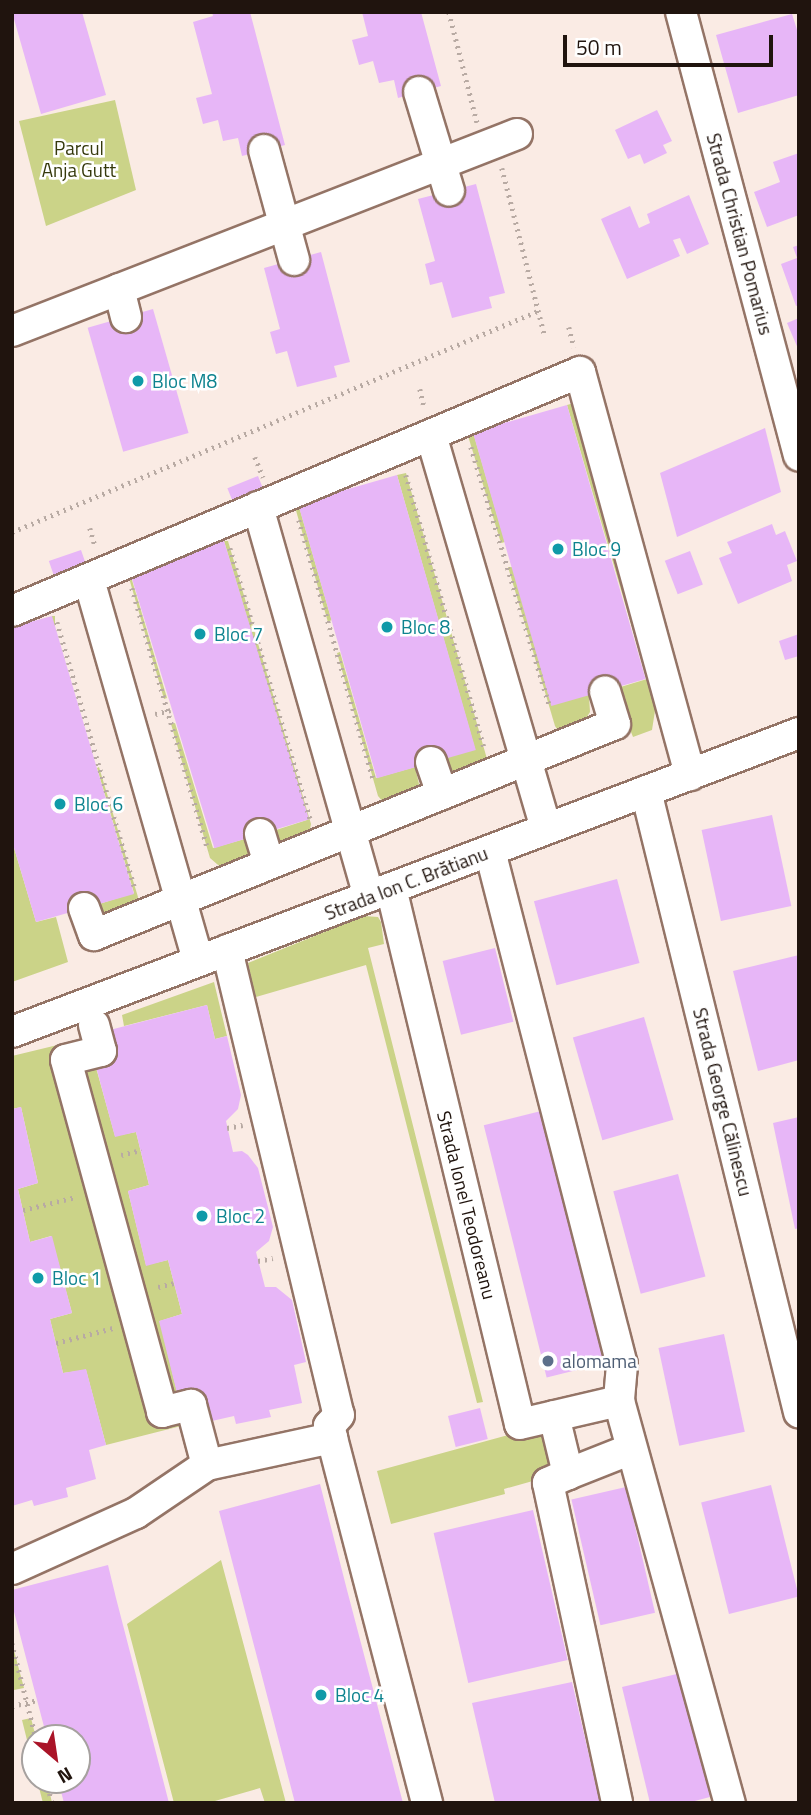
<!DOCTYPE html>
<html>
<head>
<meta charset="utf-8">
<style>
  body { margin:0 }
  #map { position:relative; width:811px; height:1815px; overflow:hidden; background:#faebe4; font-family:"Titillium Web",sans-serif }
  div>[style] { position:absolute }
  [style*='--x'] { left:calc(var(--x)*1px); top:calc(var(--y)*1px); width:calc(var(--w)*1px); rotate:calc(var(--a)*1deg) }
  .green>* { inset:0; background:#cbd388; transform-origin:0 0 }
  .building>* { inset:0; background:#e7b6f7; transform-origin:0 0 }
  .path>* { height:4.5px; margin-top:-2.25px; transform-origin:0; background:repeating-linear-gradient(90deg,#b8aaa3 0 2px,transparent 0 7px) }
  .roads { filter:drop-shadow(2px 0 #947466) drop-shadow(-2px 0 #947466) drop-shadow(0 2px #947466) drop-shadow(0 -2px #947466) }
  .minor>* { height:30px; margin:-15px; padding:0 15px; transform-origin:15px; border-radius:15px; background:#fff }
  .dots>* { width:19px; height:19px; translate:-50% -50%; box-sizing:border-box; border:4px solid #fff; border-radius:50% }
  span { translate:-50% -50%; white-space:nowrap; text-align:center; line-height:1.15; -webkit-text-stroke:5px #fff; paint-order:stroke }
  .park-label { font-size:19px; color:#35390c }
  .street-label { font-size:19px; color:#20140e }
  .culture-label { font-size:19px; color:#0d838f }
  .left { translate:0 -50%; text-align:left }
  .service-label { font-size:19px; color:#4e5e75 }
  .frame { position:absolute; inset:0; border:14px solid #20140e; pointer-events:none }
  .north { position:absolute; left:21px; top:1724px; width:70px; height:70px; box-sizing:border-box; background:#fff; border:2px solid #a6a19f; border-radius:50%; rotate:151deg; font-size:19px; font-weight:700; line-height:28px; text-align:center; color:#20140e }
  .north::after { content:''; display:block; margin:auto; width:24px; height:32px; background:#aa1428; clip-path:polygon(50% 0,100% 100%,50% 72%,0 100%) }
  .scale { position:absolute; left:563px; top:35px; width:210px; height:32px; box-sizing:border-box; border:4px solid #20140e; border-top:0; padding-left:9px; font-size:21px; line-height:24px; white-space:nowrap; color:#20140e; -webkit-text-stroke:5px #fff; paint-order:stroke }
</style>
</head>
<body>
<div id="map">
  <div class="green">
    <div style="clip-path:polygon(115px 100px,136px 190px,46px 226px,19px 121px)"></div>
    <div style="clip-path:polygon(574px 403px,657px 698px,652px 730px,633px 737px,614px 689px,647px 679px,567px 405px)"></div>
    <div style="clip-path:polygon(473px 432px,505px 542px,501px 543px,468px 436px)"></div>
    <div style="clip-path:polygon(406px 473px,487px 759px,484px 767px,458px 777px,451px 773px,445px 758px,475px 749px,397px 475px)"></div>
    <div style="left:298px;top:503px;width:122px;height:4px;rotate:74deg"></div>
    <div style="clip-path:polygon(224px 541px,228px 541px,311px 824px,308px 839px,283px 847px,273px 831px,307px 820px)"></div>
    <div style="clip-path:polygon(508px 567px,512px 567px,589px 696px,590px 712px,581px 726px,559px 732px,555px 726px)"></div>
    <div style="clip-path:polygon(129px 570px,167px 698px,164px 699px,129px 578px)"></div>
    <div style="left:52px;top:616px;width:3px;height:137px"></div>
    <div style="clip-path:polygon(340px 652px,376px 778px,415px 767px,419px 784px,417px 795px,385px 804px,378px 796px,337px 653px)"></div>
    <div style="clip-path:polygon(175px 723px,213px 848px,248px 838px,251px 850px,249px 861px,225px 871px,210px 858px,171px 724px)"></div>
    <div style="clip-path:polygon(99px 767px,138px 897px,135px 907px,103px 915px,99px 904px,134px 893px,97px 768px)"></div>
    <div style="clip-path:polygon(12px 841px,36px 922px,56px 917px,68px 962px,12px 982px)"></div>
    <div style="clip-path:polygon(364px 916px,378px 917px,381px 922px,384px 944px,368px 948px,483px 1402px,477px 1403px,366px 965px,256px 997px,252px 982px,248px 963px)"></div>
    <div style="clip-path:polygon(214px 982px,227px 1036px,215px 1039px,207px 1005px,124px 1026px,122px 1015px)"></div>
    <div style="clip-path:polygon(103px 1034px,95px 1064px,115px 1136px,136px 1132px,149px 1185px,128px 1191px,146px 1265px,168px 1260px,182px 1314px,160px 1321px,185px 1425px,106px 1445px,86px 1370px,63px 1373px,50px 1319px,72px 1313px,51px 1236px,30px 1242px,18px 1189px,38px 1183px,21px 1107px,12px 1109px,12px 1056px)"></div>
    <div style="clip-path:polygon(534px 1428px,545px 1439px,554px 1475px,504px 1489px,505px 1494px,391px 1524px,377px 1471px)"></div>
    <div style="clip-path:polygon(221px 1560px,286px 1803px,265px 1803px,260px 1788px,208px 1803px,174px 1803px,127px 1624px)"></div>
    <div style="clip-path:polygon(12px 1643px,24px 1688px,14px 1690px,12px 1682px)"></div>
    <div style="clip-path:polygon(31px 1718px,36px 1738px,35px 1772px,22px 1720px)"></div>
    <div style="clip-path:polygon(37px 1780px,47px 1780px,52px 1803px,43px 1803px)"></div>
  </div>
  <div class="building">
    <div style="clip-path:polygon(12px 12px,82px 12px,106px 95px,41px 114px)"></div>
    <div style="clip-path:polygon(212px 12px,250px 12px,285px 145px,242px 156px,238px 138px,223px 141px,218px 120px,203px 124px,196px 98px,212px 94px,193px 22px,213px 16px)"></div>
    <div style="clip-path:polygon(362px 12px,421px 12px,441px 86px,398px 98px,394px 80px,379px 83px,373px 61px,359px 65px,352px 40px,368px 36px)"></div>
    <div style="clip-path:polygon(792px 14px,799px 36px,799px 95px,738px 113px,716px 35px)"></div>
    <div style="clip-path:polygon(657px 110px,672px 141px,663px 145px,667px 153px,644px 164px,640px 154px,628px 159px,615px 130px)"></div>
    <div style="clip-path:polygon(799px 153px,799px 215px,767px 227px,754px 192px,780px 182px,773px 162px)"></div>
    <div style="clip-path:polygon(476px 184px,505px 293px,489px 297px,492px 308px,452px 318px,442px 282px,430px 285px,425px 264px,435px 261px,418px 199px)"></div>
    <div style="clip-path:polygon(689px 195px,709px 244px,687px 254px,680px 238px,673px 240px,680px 256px,627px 279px,601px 219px,630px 206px,639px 228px,650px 223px,647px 214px)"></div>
    <div style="clip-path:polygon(799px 245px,799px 305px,796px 306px,781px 264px,797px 258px,793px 247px)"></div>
    <div style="clip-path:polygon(321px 252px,350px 362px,334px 366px,337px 377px,297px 387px,287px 351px,276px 354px,270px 332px,280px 329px,264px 268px)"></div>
    <div style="left:153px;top:309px;width:129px;height:68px;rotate:74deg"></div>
    <div style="clip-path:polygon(799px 318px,799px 351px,787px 323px)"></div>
    <div style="left:567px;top:405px;width:285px;height:98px;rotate:74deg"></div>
    <div style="clip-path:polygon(765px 428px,781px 492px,677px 537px,660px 473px)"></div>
    <div style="left:397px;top:475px;width:286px;height:103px;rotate:74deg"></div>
    <div style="left:258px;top:476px;width:18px;height:33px;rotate:68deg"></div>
    <div style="clip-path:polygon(772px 524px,776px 535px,785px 531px,797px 561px,787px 565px,792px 581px,738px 604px,719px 558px,732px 553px,727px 542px)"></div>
    <div style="left:224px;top:541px;width:291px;height:99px;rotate:73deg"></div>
    <div style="left:81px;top:550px;width:18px;height:34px;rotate:71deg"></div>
    <div style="left:690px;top:551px;width:36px;height:27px;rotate:69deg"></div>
    <div style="clip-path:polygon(52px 616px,134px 894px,36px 922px,12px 841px,12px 627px)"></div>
    <div style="clip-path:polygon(799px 634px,799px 656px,785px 660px,779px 641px)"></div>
    <div style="left:772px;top:815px;width:93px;height:72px;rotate:78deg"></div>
    <div style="left:617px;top:879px;width:87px;height:86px;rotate:75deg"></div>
    <div style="left:495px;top:948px;width:76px;height:54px;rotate:76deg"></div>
    <div style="clip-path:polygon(799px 955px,799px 1060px,758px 1071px,733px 971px)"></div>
    <div style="clip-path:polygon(207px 1005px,215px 1039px,227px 1036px,241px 1095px,238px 1109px,226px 1121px,233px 1152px,242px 1151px,248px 1155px,258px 1168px,273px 1227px,269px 1241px,256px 1252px,265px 1287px,276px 1287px,292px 1300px,306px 1362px,294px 1365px,302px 1403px,269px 1410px,271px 1417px,236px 1424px,234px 1416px,203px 1423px,178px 1397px,159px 1321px,182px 1314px,168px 1260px,146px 1266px,128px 1191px,149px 1185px,136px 1132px,115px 1137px,95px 1063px,102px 1032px)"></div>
    <div style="left:644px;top:1017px;width:107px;height:74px;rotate:74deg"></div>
    <div style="clip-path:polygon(21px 1107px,38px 1183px,18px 1189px,30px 1242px,52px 1236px,72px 1313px,50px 1319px,63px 1373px,86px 1369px,106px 1445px,89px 1450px,96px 1479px,66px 1488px,68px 1497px,34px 1506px,32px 1500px,12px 1506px,12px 1109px)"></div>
    <div style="left:541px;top:1111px;width:260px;height:59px;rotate:76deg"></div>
    <div style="clip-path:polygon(799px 1117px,799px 1228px,795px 1229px,773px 1123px)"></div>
    <div style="left:678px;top:1174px;width:106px;height:67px;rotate:75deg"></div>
    <div style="left:724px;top:1334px;width:100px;height:67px;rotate:78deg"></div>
    <div style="left:480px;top:1408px;width:32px;height:33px;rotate:76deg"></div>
    <div style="clip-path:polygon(320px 1484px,347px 1590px,403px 1803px,295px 1803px,219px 1511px)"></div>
    <div style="left:771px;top:1485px;width:115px;height:72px;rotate:76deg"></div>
    <div style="left:626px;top:1487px;width:129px;height:56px;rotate:77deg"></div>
    <div style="left:533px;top:1510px;width:154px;height:102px;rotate:77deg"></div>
    <div style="clip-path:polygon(108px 1565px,116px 1598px,169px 1803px,64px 1803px,58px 1780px,77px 1780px,77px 1738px,47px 1738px,37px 1700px,12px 1604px,12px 1590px)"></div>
    <div style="clip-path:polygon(681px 1673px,710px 1797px,687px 1803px,650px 1803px,622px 1687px)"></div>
    <div style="clip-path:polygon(572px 1682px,600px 1803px,495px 1803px,472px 1703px)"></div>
  </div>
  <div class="path">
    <div style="--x:449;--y:12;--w:114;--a:75.7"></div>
    <div style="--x:502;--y:168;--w:174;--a:75.7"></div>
    <div style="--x:569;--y:327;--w:21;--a:76"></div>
    <div style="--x:420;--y:389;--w:18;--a:77"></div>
    <div style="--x:471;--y:447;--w:272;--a:73.1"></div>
    <div style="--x:255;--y:457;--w:22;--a:68"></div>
    <div style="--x:406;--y:475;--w:283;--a:74"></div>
    <div style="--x:299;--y:520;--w:268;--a:74"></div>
    <div style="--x:90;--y:528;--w:19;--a:74"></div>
    <div style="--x:12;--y:532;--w:571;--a:-22.79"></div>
    <div style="--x:230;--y:548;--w:282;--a:73.5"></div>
    <div style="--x:132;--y:588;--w:273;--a:73.8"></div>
    <div style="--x:57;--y:622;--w:277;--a:73.7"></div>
    <div style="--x:155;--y:714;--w:16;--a:-14"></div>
    <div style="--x:227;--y:1128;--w:16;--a:-11"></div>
    <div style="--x:121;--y:1155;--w:21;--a:-14"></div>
    <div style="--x:23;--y:1210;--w:55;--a:-13.8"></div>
    <div style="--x:258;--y:1261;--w:15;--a:-11"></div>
    <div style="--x:158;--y:1287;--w:16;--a:-14"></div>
    <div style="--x:56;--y:1343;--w:59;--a:-14.7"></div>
    <div style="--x:12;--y:1643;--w:98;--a:75.8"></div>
    <div style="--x:12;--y:1706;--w:26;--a:-13"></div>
    <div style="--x:47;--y:1780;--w:24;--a:78"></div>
  </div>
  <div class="roads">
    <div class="minor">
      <div style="--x:681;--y:12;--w:459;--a:75.1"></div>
      <div style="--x:419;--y:92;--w:103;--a:73.1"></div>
      <div style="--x:264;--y:150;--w:114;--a:74.7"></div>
      <div style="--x:119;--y:289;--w:29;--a:76"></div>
      <div style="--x:12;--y:331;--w:542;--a:-21.31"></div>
      <div style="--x:431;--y:435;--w:410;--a:73.7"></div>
      <div style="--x:258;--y:507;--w:405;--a:74.1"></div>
      <div style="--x:89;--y:580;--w:396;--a:74"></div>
      <div style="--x:12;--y:611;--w:616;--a:-22.82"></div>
      <div style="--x:580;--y:372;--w:418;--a:74.7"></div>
      <div style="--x:431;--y:762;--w:34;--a:71"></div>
      <div style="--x:646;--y:791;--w:640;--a:76.16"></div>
      <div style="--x:260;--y:834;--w:31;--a:73"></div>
      <div style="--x:490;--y:851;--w:531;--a:75.6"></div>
      <div style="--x:622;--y:1365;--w:36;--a:95"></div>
      <div style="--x:619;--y:1401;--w:417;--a:74.6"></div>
      <div style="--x:391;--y:888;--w:551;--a:76.47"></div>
      <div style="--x:520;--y:1424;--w:102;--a:-13.1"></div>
      <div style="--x:84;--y:908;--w:29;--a:70"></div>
      <div style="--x:94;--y:935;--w:562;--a:-22.05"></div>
      <div style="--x:615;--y:724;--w:34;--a:-107"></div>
      <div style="--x:227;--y:950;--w:478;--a:76.5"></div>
      <div style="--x:339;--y:1415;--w:15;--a:132"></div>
      <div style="--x:329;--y:1426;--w:12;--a:76"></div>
      <div style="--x:332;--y:1438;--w:377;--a:75.4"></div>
      <div style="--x:94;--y:1025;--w:27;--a:75"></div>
      <div style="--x:101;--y:1051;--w:36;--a:166"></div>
      <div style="--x:66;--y:1060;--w:365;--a:74.7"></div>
      <div style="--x:162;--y:1412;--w:30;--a:-14"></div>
      <div style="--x:191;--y:1405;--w:62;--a:75.1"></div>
      <div style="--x:12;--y:1032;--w:842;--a:-20.8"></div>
      <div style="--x:554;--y:1416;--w:60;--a:76.4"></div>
      <div style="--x:568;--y:1474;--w:22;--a:156"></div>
      <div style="--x:548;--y:1483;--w:327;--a:77.8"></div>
      <div style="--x:568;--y:1474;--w:68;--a:-21.6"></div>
      <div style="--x:12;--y:1569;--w:136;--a:-24.3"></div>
      <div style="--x:136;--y:1513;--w:86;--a:-34.1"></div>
      <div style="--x:207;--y:1465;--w:128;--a:-12.2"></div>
    </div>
  </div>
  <div class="dots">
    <div style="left:138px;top:381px;background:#0f9aa8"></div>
    <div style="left:558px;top:549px;background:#0f9aa8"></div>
    <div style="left:387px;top:627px;background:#0f9aa8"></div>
    <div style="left:200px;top:634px;background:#0f9aa8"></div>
    <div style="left:60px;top:804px;background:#0f9aa8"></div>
    <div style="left:202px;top:1216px;background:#0f9aa8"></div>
    <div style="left:38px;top:1278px;background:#0f9aa8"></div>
    <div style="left:548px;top:1361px;background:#5c6f8a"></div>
    <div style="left:321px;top:1695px;background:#0f9aa8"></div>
  </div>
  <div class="park-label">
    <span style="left:79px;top:159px">Parcul<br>Anja Gutt</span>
  </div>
  <div class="street-label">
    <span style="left:740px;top:234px;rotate:75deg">Strada Christian Pomarius</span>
    <span style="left:406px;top:883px;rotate:-21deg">Strada Ion C. Brătianu</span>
    <span style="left:723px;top:1102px;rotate:76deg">Strada George Călinescu</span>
    <span style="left:467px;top:1205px;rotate:76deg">Strada Ionel Teodoreanu</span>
  </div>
  <div class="culture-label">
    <span class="left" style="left:152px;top:381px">Bloc M8</span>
    <span class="left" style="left:572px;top:549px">Bloc 9</span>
    <span class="left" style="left:401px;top:627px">Bloc 8</span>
    <span class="left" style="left:214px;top:634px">Bloc 7</span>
    <span class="left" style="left:74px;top:804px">Bloc 6</span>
    <span class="left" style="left:216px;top:1216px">Bloc 2</span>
    <span class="left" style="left:52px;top:1278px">Bloc 1</span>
    <span class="left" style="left:335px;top:1695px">Bloc 4</span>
  </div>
  <div class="service-label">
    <span class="left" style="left:562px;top:1361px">alomama</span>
  </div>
  <div class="frame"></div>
  <div class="north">N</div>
  <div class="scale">50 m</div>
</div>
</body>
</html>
